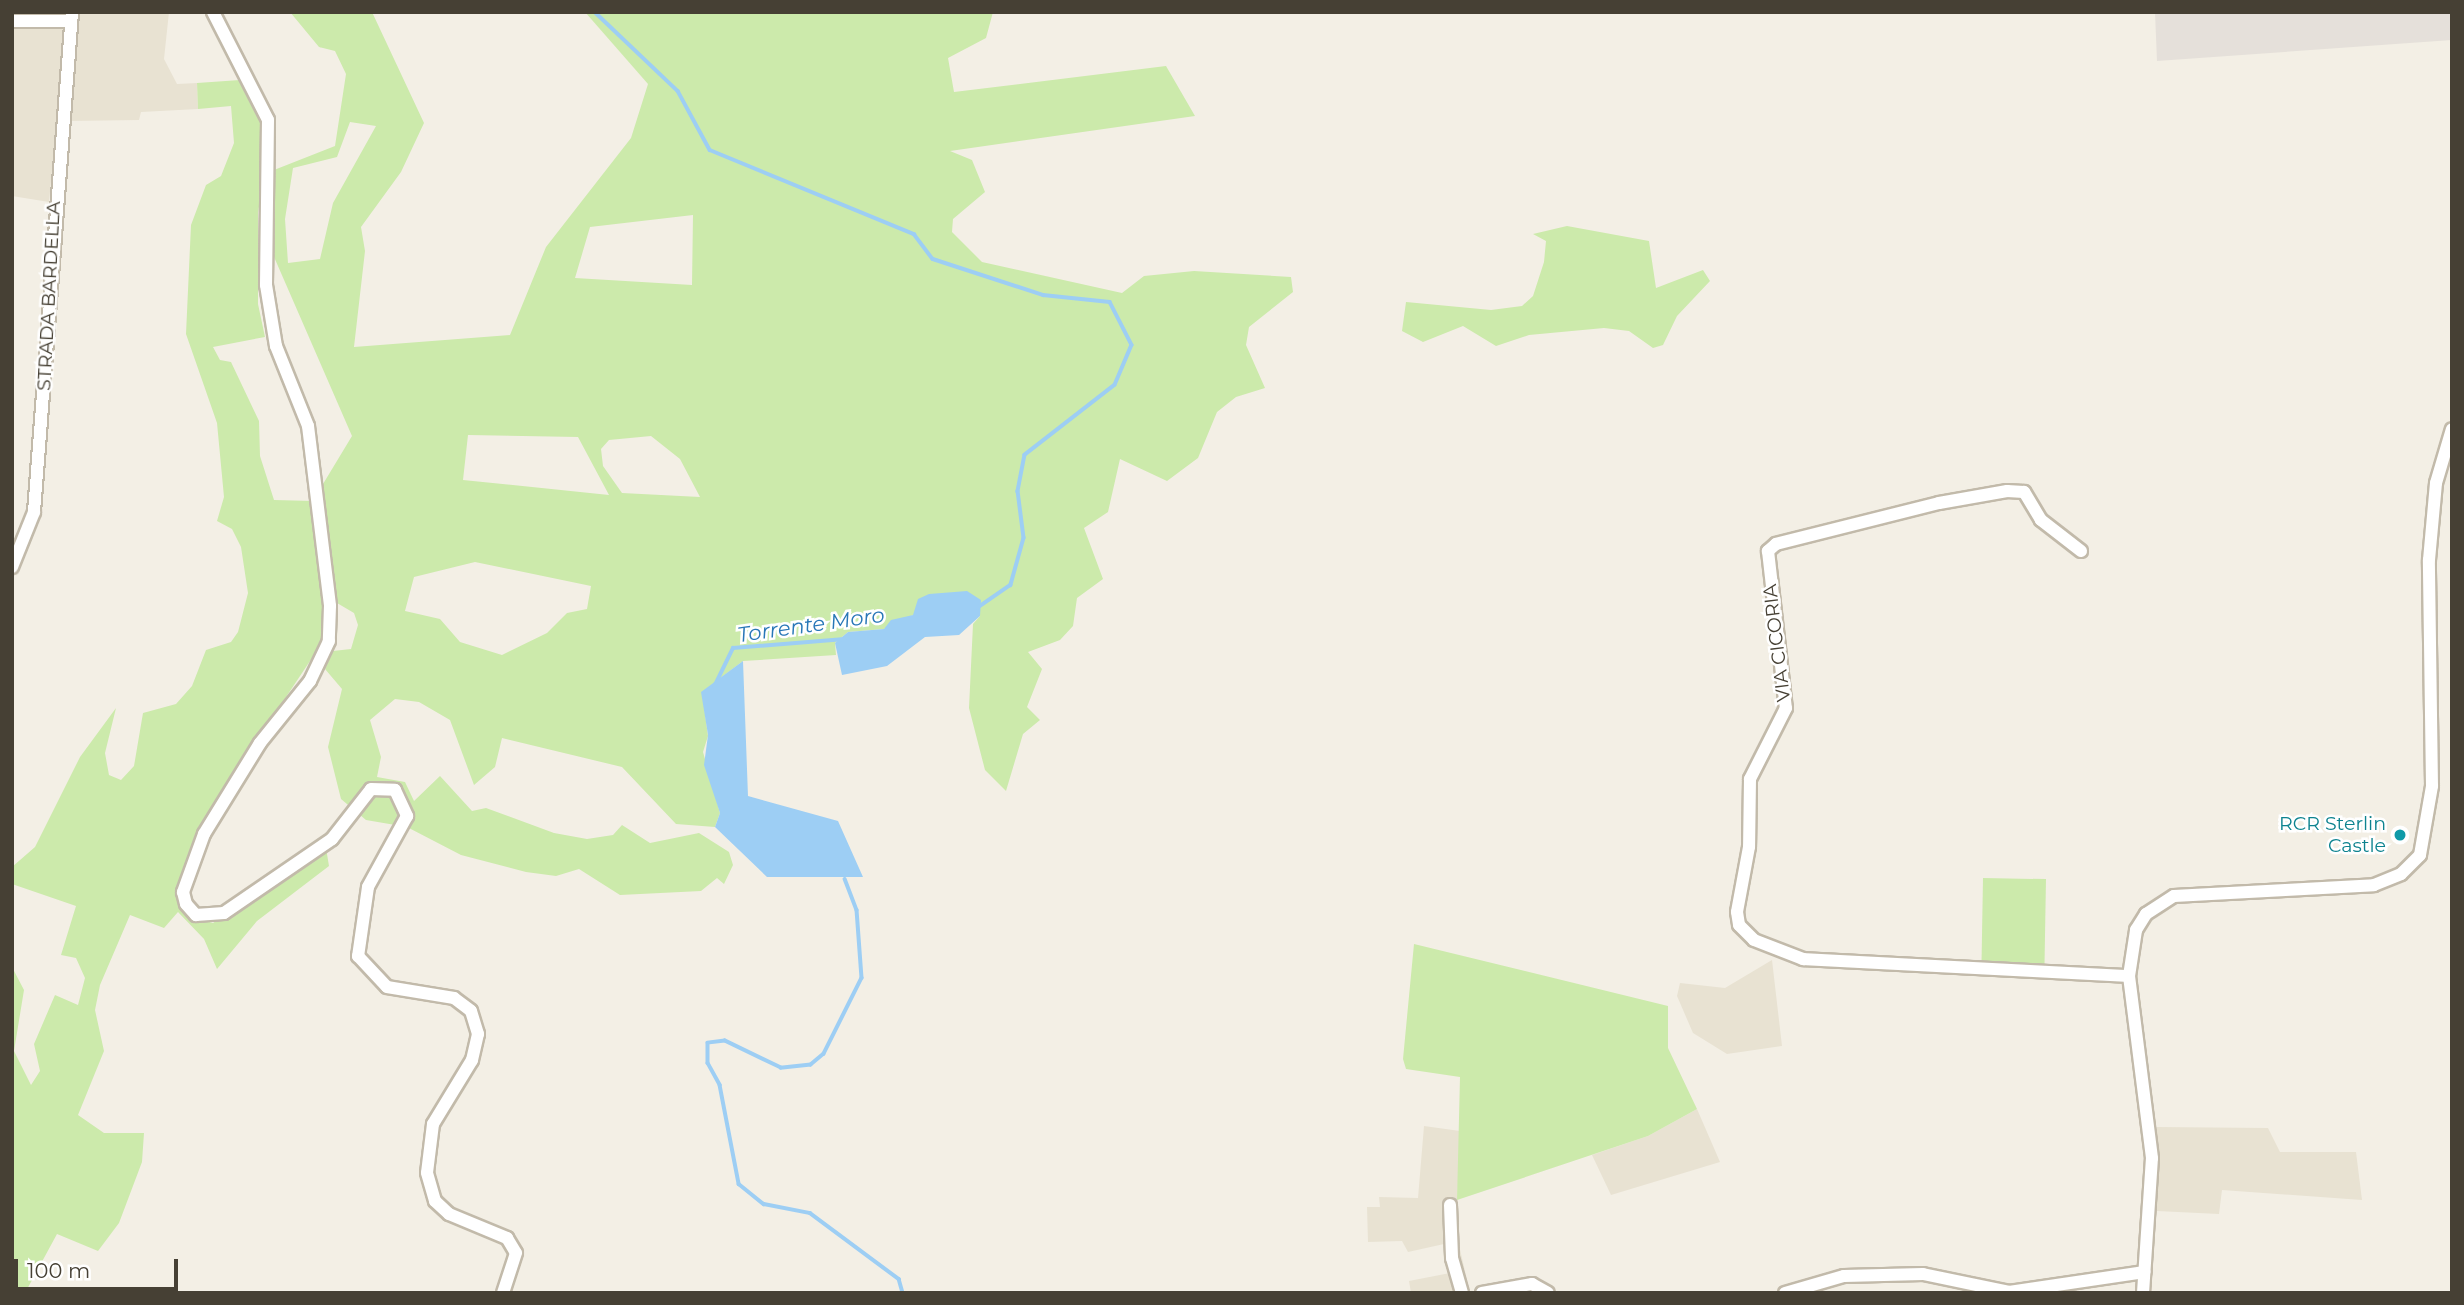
<!DOCTYPE html>
<html>
<head>
<meta charset="utf-8">
<style>
  body { margin:0 }
  #map { position:relative; width:2464px; height:1305px; overflow:hidden; background:#f3efe5; font-family:Montserrat,sans-serif }
  div>[style] { position:absolute }
  [style*='--x'] { left:calc(var(--x)*1px); top:calc(var(--y)*1px); width:calc(var(--w)*1px); rotate:calc(var(--a)*1deg) }
  .residential>* { inset:0; background:#e8e2d2 }
  .industrial>* { inset:0; background:#e5e0da }
  .green>* { inset:0; background:#cceaab; transform-origin:0 0 }
  .water>* { inset:0; background:#9dcef4 }
  .stream>* { height:3.5px; margin:-1.75px; padding:0 1.75px; transform-origin:1.75px; border-radius:1.75px; background:#9dcef4 }
  .roads { filter:drop-shadow(2px 0 #c2baaa) drop-shadow(-2px 0 #c2baaa) drop-shadow(0 2px #c2baaa) drop-shadow(0 -2px #c2baaa) }
  .minor>* { height:12px; margin:-6px; padding:0 6px; transform-origin:6px; border-radius:6px; background:#fff }
  .dots>* { width:19px; height:19px; translate:-50% -50%; box-sizing:border-box; border:4px solid #fff; border-radius:50% }
  span { translate:-50% -50%; white-space:nowrap; text-align:center; line-height:1.15; -webkit-text-stroke:5px #fff; paint-order:stroke }
  .street-label { font-size:19px; color:#464034 }
  .culture-label { font-size:19px; color:#0d838f }
  .right { translate:-100% -50%; text-align:right }
  .water-label { font-size:21px; color:#2877b7; font-style:italic }
  .frame { position:absolute; inset:0; border:14px solid #464034; pointer-events:none }
  .scale { position:absolute; left:14px; top:1259px; width:164px; height:32px; box-sizing:border-box; border:4px solid #464034; border-top:0; padding-left:9px; font-size:21px; line-height:24px; white-space:nowrap; color:#464034; -webkit-text-stroke:5px #fff; paint-order:stroke }
</style>
</head>
<body>
<div id="map">
  <div class="residential">
    <div style="clip-path:polygon(12px 12px,66px 24px,49px 202px,12px 196px)"></div>
    <div style="clip-path:polygon(77px 12px,169px 12px,164px 59px,177px 84px,197px 83px,198px 109px,141px 112px,139px 120px,67px 121px)"></div>
    <div style="clip-path:polygon(1772px 960px,1782px 1046px,1727px 1054px,1693px 1033px,1677px 996px,1680px 983px,1725px 988px)"></div>
    <div style="clip-path:polygon(1697px 1109px,1720px 1162px,1611px 1195px,1592px 1155px,1648px 1136px)"></div>
    <div style="clip-path:polygon(1424px 1126px,1460px 1131px,1456px 1232px,1470px 1293px,1411px 1293px,1409px 1281px,1450px 1273px,1444px 1244px,1408px 1252px,1402px 1241px,1368px 1242px,1367px 1207px,1380px 1207px,1379px 1197px,1418px 1198px)"></div>
    <div style="clip-path:polygon(2157px 1127px,2268px 1128px,2280px 1152px,2356px 1152px,2362px 1200px,2222px 1190px,2219px 1214px,2157px 1211px)"></div>
  </div>
  <div class="industrial">
    <div style="clip-path:polygon(2155px 12px,2452px 12px,2452px 40px,2157px 61px)"></div>
  </div>
  <div class="green">
    <div style="clip-path:polygon(evenodd,290px 12px,372px 12px,424px 123px,401px 172px,361px 227px,365px 251px,354px 347px,510px 335px,546px 247px,631px 138px,648px 84px,585px 12px,993px 12px,986px 38px,948px 58px,954px 92px,1166px 66px,1195px 116px,950px 151px,972px 160px,985px 192px,953px 219px,952px 232px,982px 262px,1122px 293px,1144px 276px,1194px 271px,1291px 277px,1293px 292px,1249px 327px,1246px 345px,1265px 388px,1236px 397px,1217px 412px,1198px 458px,1167px 481px,1120px 459px,1108px 512px,1084px 528px,1103px 579px,1077px 598px,1073px 626px,1060px 640px,1028px 652px,1042px 669px,1027px 707px,1040px 720px,1023px 734px,1006px 791px,985px 770px,969px 708px,973px 624px,980px 616px,913px 615px,884px 629px,848px 632px,835px 643px,836px 655px,743px 661px,702px 692px,708px 736px,703px 752px,720px 813px,715px 827px,676px 824px,622px 767px,502px 738px,495px 767px,474px 785px,450px 720px,419px 702px,395px 699px,370px 720px,381px 757px,377px 777px,405px 782px,414px 801px,440px 776px,472px 811px,486px 808px,554px 833px,587px 839px,613px 835px,622px 825px,650px 843px,699px 833px,729px 852px,733px 865px,724px 884px,717px 878px,701px 891px,620px 895px,579px 869px,556px 876px,526px 872px,461px 855px,407px 827px,366px 820px,341px 799px,328px 747px,342px 689px,325px 669px,333px 651px,351px 649px,358px 625px,354px 613px,337px 603px,323px 484px,352px 436px,271px 250px,270px 191px,274px 170px,335px 146px,346px 74px,335px 51px,319px 47px,290px 12px,350px 122px,376px 126px,333px 203px,320px 259px,288px 263px,285px 219px,293px 168px,337px 157px,350px 122px,290px 12px,693px 215px,692px 285px,575px 278px,590px 227px,693px 215px,290px 12px,468px 435px,578px 437px,609px 495px,463px 480px,468px 435px,290px 12px,651px 436px,680px 459px,700px 497px,622px 493px,603px 466px,601px 449px,609px 440px,651px 436px,290px 12px,475px 562px,591px 586px,587px 609px,567px 613px,547px 633px,502px 655px,460px 642px,440px 619px,405px 611px,414px 577px,475px 562px)"></div>
    <div style="clip-path:polygon(240px 80px,255px 104px,268px 147px,258px 213px,258px 304px,265px 337px,213px 347px,220px 360px,231px 362px,259px 421px,260px 456px,274px 500px,313px 501px,325px 611px,320px 646px,208px 814px,179px 886px,193px 917px,213px 923px,326px 848px,329px 866px,257px 921px,217px 969px,204px 939px,178px 912px,164px 928px,130px 915px,100px 985px,95px 1010px,104px 1051px,78px 1115px,104px 1133px,144px 1133px,142px 1162px,119px 1223px,98px 1251px,57px 1234px,25px 1293px,12px 1293px,12px 967px,24px 990px,14px 1051px,31px 1085px,40px 1071px,34px 1044px,55px 995px,78px 1005px,85px 978px,76px 958px,61px 955px,76px 906px,12px 884px,12px 867px,35px 847px,80px 757px,116px 708px,105px 753px,109px 775px,121px 780px,134px 766px,143px 713px,176px 704px,192px 686px,206px 650px,231px 642px,238px 632px,248px 593px,241px 547px,232px 529px,217px 521px,224px 497px,217px 423px,186px 334px,191px 225px,206px 185px,221px 176px,234px 143px,231px 106px,198px 109px,197px 83px)"></div>
    <div style="clip-path:polygon(1567px 226px,1649px 241px,1656px 288px,1703px 270px,1710px 281px,1677px 316px,1663px 345px,1653px 348px,1629px 331px,1604px 328px,1529px 335px,1496px 346px,1463px 326px,1423px 342px,1402px 331px,1406px 302px,1491px 310px,1522px 306px,1533px 296px,1544px 262px,1546px 241px,1533px 234px)"></div>
    <div style="left:1983px;top:878px;width:63px;height:86px;rotate:1deg"></div>
    <div style="clip-path:polygon(1414px 944px,1668px 1006px,1668px 1048px,1697px 1109px,1648px 1136px,1457px 1200px,1460px 1077px,1406px 1069px,1403px 1059px)"></div>
  </div>
  <div class="water">
    <div style="clip-path:polygon(967px 591px,981px 600px,980px 616px,959px 635px,925px 637px,887px 666px,842px 675px,835px 643px,848px 632px,884px 629px,891px 620px,913px 615px,918px 599px,929px 594px)"></div>
    <div style="clip-path:polygon(743px 661px,748px 796px,838px 821px,863px 877px,767px 877px,715px 827px,720px 813px,704px 765px,708px 735px,701px 692px)"></div>
  </div>
  <div class="stream">
    <div style="--x:595;--y:12;--w:115;--a:43.6"></div>
    <div style="--x:678;--y:91;--w:67;--a:61.5"></div>
    <div style="--x:710;--y:150;--w:221;--a:22.4"></div>
    <div style="--x:914;--y:234;--w:31;--a:53"></div>
    <div style="--x:933;--y:259;--w:116;--a:18.1"></div>
    <div style="--x:1043;--y:295;--w:67;--a:6"></div>
    <div style="--x:1110;--y:302;--w:48;--a:62.9"></div>
    <div style="--x:1132;--y:345;--w:43;--a:113"></div>
    <div style="--x:1115;--y:385;--w:114;--a:142.1"></div>
    <div style="--x:1025;--y:455;--w:37;--a:101"></div>
    <div style="--x:1018;--y:491;--w:47;--a:82.7"></div>
    <div style="--x:1024;--y:538;--w:49;--a:105.5"></div>
    <div style="--x:1011;--y:585;--w:40;--a:145.1"></div>
    <div style="--x:714;--y:687;--w:43;--a:-64"></div>
    <div style="--x:733;--y:648;--w:112;--a:-4.6"></div>
    <div style="--x:845;--y:879;--w:33;--a:69"></div>
    <div style="--x:857;--y:910;--w:68;--a:85.8"></div>
    <div style="--x:862;--y:978;--w:85;--a:116.6"></div>
    <div style="--x:824;--y:1054;--w:17;--a:140"></div>
    <div style="--x:811;--y:1065;--w:30;--a:174"></div>
    <div style="--x:781;--y:1068;--w:62;--a:-154.3"></div>
    <div style="--x:725;--y:1041;--w:17;--a:173"></div>
    <div style="--x:708;--y:1043;--w:20;--a:90"></div>
    <div style="--x:708;--y:1063;--w:25;--a:61"></div>
    <div style="--x:720;--y:1085;--w:101;--a:79.1"></div>
    <div style="--x:739;--y:1184;--w:32;--a:39"></div>
    <div style="--x:764;--y:1204;--w:47;--a:11.1"></div>
    <div style="--x:810;--y:1213;--w:111;--a:36.6"></div>
    <div style="--x:899;--y:1279;--w:15;--a:74"></div>
  </div>
  <div class="roads">
    <div class="minor">
      <div style="--x:213;--y:12;--w:121;--a:63"></div>
      <div style="--x:268;--y:120;--w:165;--a:90.7"></div>
      <div style="--x:266;--y:285;--w:62;--a:80.7"></div>
      <div style="--x:276;--y:346;--w:86;--a:68.2"></div>
      <div style="--x:308;--y:426;--w:181;--a:83"></div>
      <div style="--x:330;--y:606;--w:35;--a:92"></div>
      <div style="--x:329;--y:641;--w:44;--a:115.4"></div>
      <div style="--x:310;--y:681;--w:80;--a:128.9"></div>
      <div style="--x:260;--y:743;--w:107;--a:121.6"></div>
      <div style="--x:204;--y:834;--w:62;--a:109.9"></div>
      <div style="--x:183;--y:892;--w:12;--a:76"></div>
      <div style="--x:186;--y:904;--w:15;--a:48"></div>
      <div style="--x:196;--y:915;--w:28;--a:-4"></div>
      <div style="--x:224;--y:913;--w:131;--a:-34.4"></div>
      <div style="--x:332;--y:839;--w:63;--a:-52"></div>
      <div style="--x:371;--y:789;--w:24;--a:2"></div>
      <div style="--x:395;--y:790;--w:29;--a:65"></div>
      <div style="--x:407;--y:816;--w:81;--a:118.8"></div>
      <div style="--x:368;--y:887;--w:70;--a:98.2"></div>
      <div style="--x:358;--y:956;--w:42;--a:46.9"></div>
      <div style="--x:387;--y:987;--w:68;--a:9.3"></div>
      <div style="--x:454;--y:998;--w:21;--a:37"></div>
      <div style="--x:471;--y:1011;--w:24;--a:73"></div>
      <div style="--x:478;--y:1034;--w:27;--a:103"></div>
      <div style="--x:472;--y:1060;--w:75;--a:121.4"></div>
      <div style="--x:433;--y:1124;--w:49;--a:97"></div>
      <div style="--x:427;--y:1173;--w:29;--a:74"></div>
      <div style="--x:435;--y:1201;--w:19;--a:43"></div>
      <div style="--x:449;--y:1214;--w:63;--a:22.5"></div>
      <div style="--x:507;--y:1238;--w:17;--a:59"></div>
      <div style="--x:516;--y:1253;--w:42;--a:108"></div>
      <div style="--x:12;--y:21;--w:59;--a:0"></div>
      <div style="--x:2081;--y:551;--w:51;--a:-142.2"></div>
      <div style="--x:2041;--y:520;--w:33;--a:-121"></div>
      <div style="--x:2024;--y:492;--w:17;--a:-177"></div>
      <div style="--x:2007;--y:491;--w:69;--a:170"></div>
      <div style="--x:1939;--y:503;--w:168;--a:165.9"></div>
      <div style="--x:1776;--y:544;--w:11;--a:139"></div>
      <div style="--x:1768;--y:551;--w:158;--a:83.5"></div>
      <div style="--x:1786;--y:708;--w:80;--a:116.9"></div>
      <div style="--x:1750;--y:779;--w:68;--a:90.8"></div>
      <div style="--x:1749;--y:847;--w:66;--a:100.5"></div>
      <div style="--x:1737;--y:912;--w:13;--a:81"></div>
      <div style="--x:1739;--y:925;--w:21;--a:45"></div>
      <div style="--x:1754;--y:940;--w:53;--a:21.2"></div>
      <div style="--x:1803;--y:959;--w:326;--a:3"></div>
      <div style="--x:12;--y:567;--w:59;--a:-68.2"></div>
      <div style="--x:34;--y:512;--w:501;--a:-85.65"></div>
      <div style="--x:1450;--y:1205;--w:53;--a:87.8"></div>
      <div style="--x:1452;--y:1258;--w:36;--a:74"></div>
      <div style="--x:1482;--y:1293;--w:51;--a:-10.2"></div>
      <div style="--x:1532;--y:1284;--w:18;--a:29"></div>
      <div style="--x:1785;--y:1293;--w:61;--a:-16.1"></div>
      <div style="--x:1844;--y:1276;--w:79;--a:-1.5"></div>
      <div style="--x:1923;--y:1274;--w:88;--a:11.8"></div>
      <div style="--x:2009;--y:1292;--w:137;--a:-8.4"></div>
      <div style="--x:2143;--y:1293;--w:135;--a:-86.2"></div>
      <div style="--x:2152;--y:1158;--w:183;--a:-97.2"></div>
      <div style="--x:2129;--y:976;--w:47;--a:-81.3"></div>
      <div style="--x:2136;--y:930;--w:19;--a:-58"></div>
      <div style="--x:2146;--y:914;--w:33;--a:-33"></div>
      <div style="--x:2174;--y:896;--w:200;--a:-3.1"></div>
      <div style="--x:2374;--y:885;--w:29;--a:-22"></div>
      <div style="--x:2401;--y:874;--w:27;--a:-45"></div>
      <div style="--x:2420;--y:855;--w:70;--a:-80.1"></div>
      <div style="--x:2432;--y:786;--w:226;--a:-90.8"></div>
      <div style="--x:2429;--y:560;--w:77;--a:-84.8"></div>
      <div style="--x:2436;--y:483;--w:56;--a:-73.5"></div>
    </div>
  </div>
  <div class="dots">
    <div style="left:2400px;top:835px;background:#0f9aa8"></div>
  </div>
  <div class="street-label">
    <span style="left:49px;top:296px;rotate:-87deg">STRADA BARDELLA</span>
    <span style="left:1777px;top:643px;rotate:-97deg">VIA CICORIA</span>
  </div>
  <div class="culture-label">
    <span class="right" style="left:2386px;top:835px">RCR Sterlin<br>Castle</span>
  </div>
  <div class="water-label">
    <span style="left:811px;top:625px;rotate:-8deg">Torrente Moro</span>
  </div>
  <div class="frame"></div>
  <div class="scale">100 m</div>
</div>
</body>
</html>
